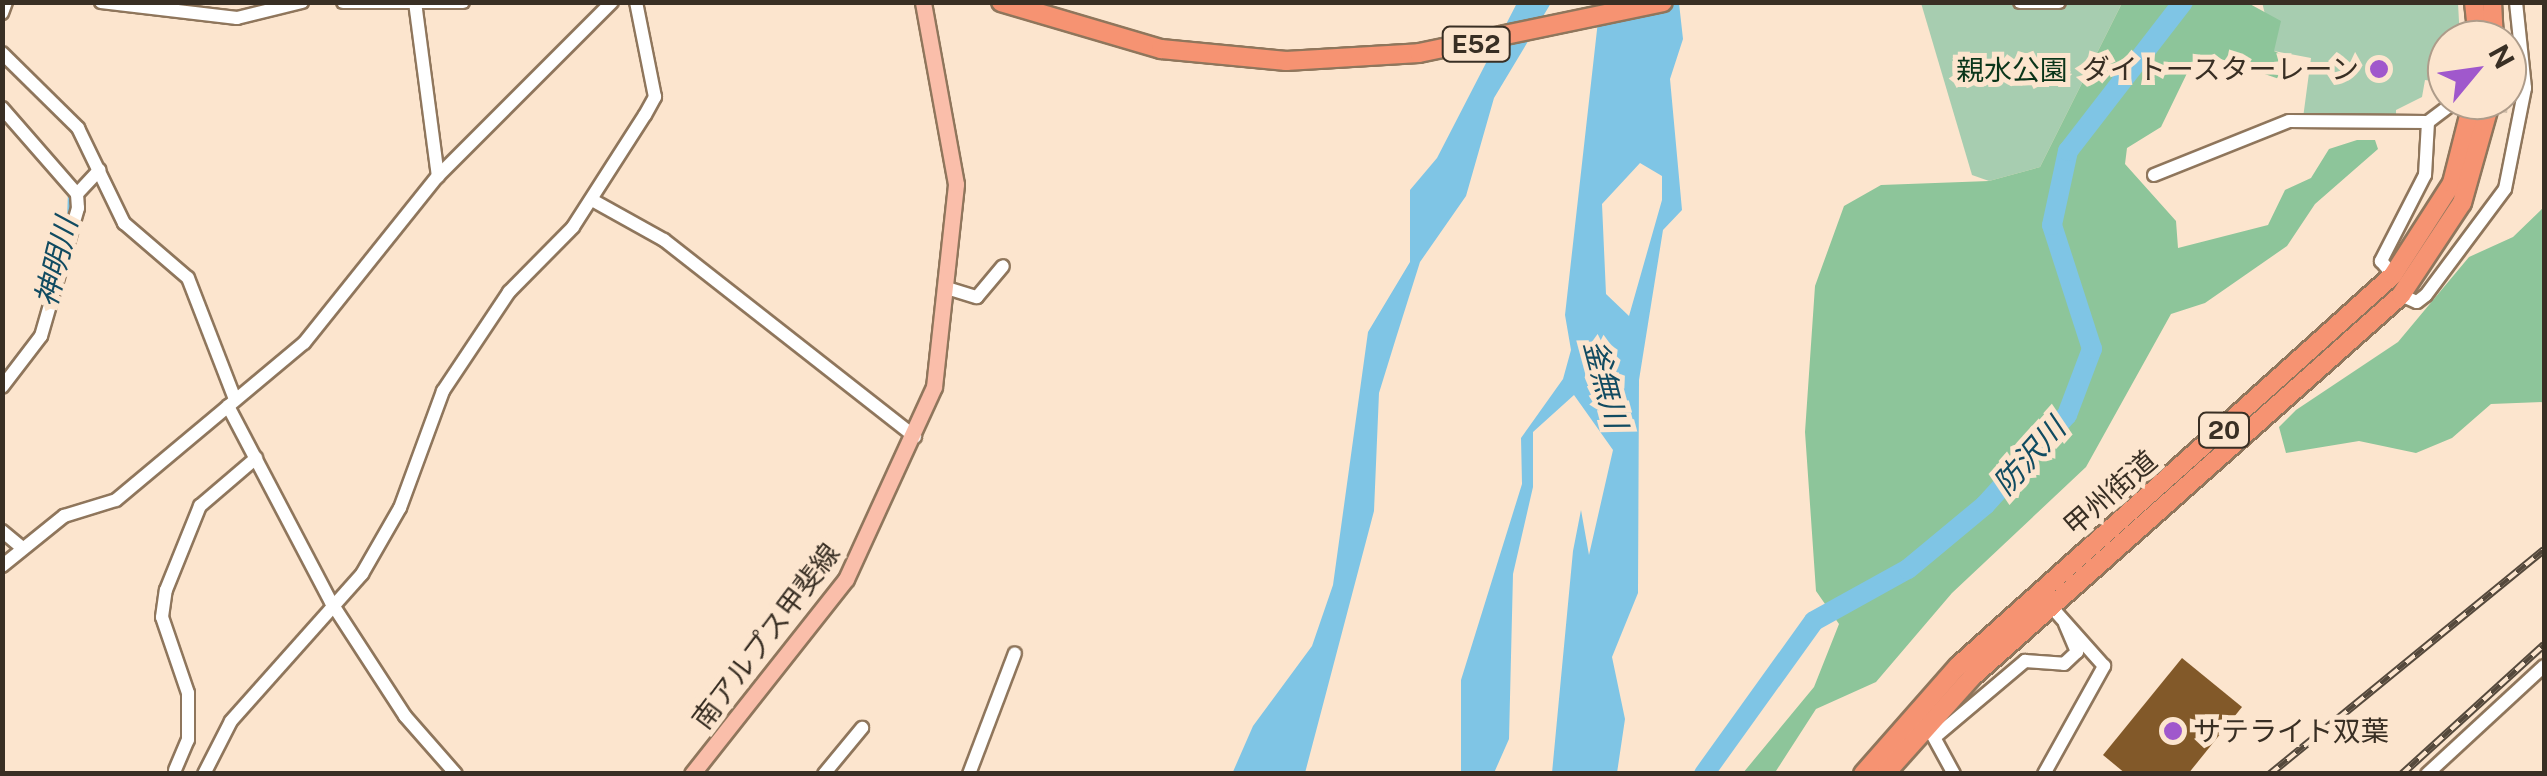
<!DOCTYPE html>
<html>
<head>
<meta charset="utf-8">
<style>
  body { margin:0 }
  #map { position:relative; width:2547px; height:776px; overflow:hidden; background:#fce5ce; font-family:"Public Sans","Noto Sans JP",sans-serif }
  div>[style] { position:absolute }
  [style*='--x'] { left:calc(var(--x)*1px); top:calc(var(--y)*1px); width:calc(var(--w)*1px); rotate:calc(var(--a)*1deg) }
  .green>* { inset:0; background:#a7cdb0 }
  .forest>* { inset:0; background:#8dc59a }
  .water>* { inset:0; background:#7fc5e5 }
  .stream>* { height:4px; margin:-2px; padding:0 2px; transform-origin:2px; border-radius:2px; background:#7fc5e5 }
  .river>* { height:20px; margin:-10px; padding:0 10px; transform-origin:10px; border-radius:10px; background:#7fc5e5 }
  .building>* { inset:0; background:#825929 }
  .minor-tunnel>* { height:12px; margin-top:-6px; transform-origin:0; background:repeating-linear-gradient(90deg,#d5c1ac 0 12px,transparent 0 18px) }
  .roads { filter:drop-shadow(2px 0 #8f765c) drop-shadow(-2px 0 #8f765c) drop-shadow(0 2px #8f765c) drop-shadow(0 -2px #8f765c) }
  .minor>* { height:12px; margin:-6px; padding:0 6px; transform-origin:6px; border-radius:6px; background:#fff }
  .major>* { height:15px; margin:-7.5px; padding:0 7.5px; transform-origin:7.5px; border-radius:7.5px; background:#fabeaa }
  .highway>* { height:18px; margin:-9px; padding:0 9px; transform-origin:9px; border-radius:9px; background:#f69372 }
  .rail>* { height:8px; margin-top:-4px; transform-origin:0; background:repeating-linear-gradient(90deg,#fce5ce 0 11px,#55493c 0 22px); box-sizing:border-box; border-block:2px solid #55493c }
  .dots>* { width:28px; height:28px; translate:-50% -50%; box-sizing:border-box; border:5px solid #fce5ce; border-radius:50% }
  span { translate:-50% -50%; white-space:nowrap; text-align:center; line-height:1.15; -webkit-text-stroke:10px #fce5ce; paint-order:stroke }
  .shield-label span { padding:2px 8px; background:#fce5ce; border:2px solid; border-radius:8px; -webkit-text-stroke-width:0 }
  .shield-label { font-size:25px; color:#392f24; font-weight:700 }
  .poi-label { font-size:28px; color:#392f24 }
  .right { translate:-100% -50%; text-align:right }
  .left { translate:0 -50%; text-align:left }
  .park-label { font-size:28px; color:#0a351a }
  .street-label { font-size:28px; color:#392f24 }
  .water-label { font-size:30px; color:#114b61; font-style:italic }
  .frame { position:absolute; inset:0; border:5px solid #392f24; pointer-events:none }
  .north { position:absolute; left:2427px; top:20px; width:100px; height:100px; box-sizing:border-box; background:#fce5ce; border:2px solid #ae9c8a; border-radius:50%; rotate:61deg; font-size:28px; font-weight:700; line-height:40px; text-align:center; color:#392f24 }
  .north::after { content:''; display:block; margin:auto; width:35px; height:45px; background:#a058cc; clip-path:polygon(50% 0,100% 100%,50% 72%,0 100%) }
</style>
</head>
<body>
<div id="map">
  <div class="green">
    <div style="clip-path:polygon(2262px 2px,2458px 3px,2460px 40px,2447px 40px,2447px 83px,2425px 80px,2422px 97px,2396px 110px,2396px 120px,2303px 118px,2311px 58px,2274px 51px)"></div>
    <div style="clip-path:polygon(1921px 3px,2122px 3px,2040px 167px,1989px 181px,1972px 175px)"></div>
  </div>
  <div class="forest">
    <div style="clip-path:polygon(2122px 3px,2248px 3px,2281px 21px,2274px 51px,2289px 58px,2285px 81px,2215px 57px,2191px 65px,2161px 127px,2127px 148px,2125px 164px,2176px 221px,2178px 248px,2268px 225px,2285px 190px,2311px 178px,2329px 149px,2357px 140px,2375px 140px,2378px 149px,2315px 204px,2287px 246px,2205px 303px,2171px 314px,2086px 467px,1952px 593px,1876px 682px,1816px 709px,1776px 771px,1743px 773px,1814px 687px,1839px 624px,1816px 591px,1805px 432px,1815px 286px,1844px 206px,1881px 185px,1989px 181px,2040px 167px)"></div>
    <div style="clip-path:polygon(2544px 207px,2544px 402px,2491px 404px,2452px 438px,2416px 453px,2359px 441px,2286px 453px,2279px 427px,2296px 410px,2398px 342px,2469px 257px,2513px 237px)"></div>
  </div>
  <div class="water">
    <div style="clip-path:polygon(1517px 3px,1551px 3px,1494px 98px,1466px 196px,1420px 262px,1396px 338px,1379px 393px,1374px 511px,1305px 773px,1232px 774px,1253px 726px,1312px 646px,1333px 585px,1368px 332px,1410px 262px,1410px 190px,1437px 158px)"></div>
    <div style="clip-path:polygon(evenodd,1600px 3px,1679px 3px,1683px 39px,1670px 79px,1682px 210px,1663px 230px,1639px 380px,1638px 593px,1612px 657px,1625px 719px,1617px 773px,1552px 773px,1573px 551px,1581px 510px,1589px 555px,1613px 450px,1574px 395px,1533px 432px,1533px 487px,1513px 574px,1509px 739px,1494px 773px,1461px 774px,1461px 680px,1522px 484px,1521px 438px,1563px 379px,1571px 350px,1565px 315px,1600px 3px,1640px 163px,1662px 176px,1662px 200px,1629px 316px,1606px 294px,1602px 204px,1640px 163px)"></div>
  </div>
  <div class="stream">
    <div style="--x:2;--y:100;--w:46;--a:47.6"></div>
    <div style="--x:69;--y:220;--w:25;--a:-88"></div>
    <div style="--x:2;--y:376;--w:58;--a:-52"></div>
  </div>
  <div class="river">
    <div style="--x:1704;--y:774;--w:188;--a:-54.3"></div>
    <div style="--x:1814;--y:621;--w:107;--a:-29"></div>
    <div style="--x:1908;--y:569;--w:100;--a:-39.7"></div>
    <div style="--x:1985;--y:505;--w:122;--a:-47.7"></div>
    <div style="--x:2067;--y:415;--w:71;--a:-69.3"></div>
    <div style="--x:2092;--y:349;--w:130;--a:-107.9"></div>
    <div style="--x:2052;--y:225;--w:76;--a:-77.8"></div>
    <div style="--x:2068;--y:151;--w:188;--a:-52.3"></div>
  </div>
  <div class="building">
    <div style="clip-path:polygon(2182px 658px,2242px 707px,2188px 774px,2126px 774px,2103px 755px)"></div>
  </div>
  <div class="minor-tunnel">
    <div style="--x:2484;--y:104;--w:24;--a:7"></div>
  </div>
  <div class="roads">
    <div class="minor">
      <div style="--x:101;--y:2;--w:137;--a:6.7"></div>
      <div style="--x:237;--y:18;--w:67;--a:-13.8"></div>
      <div style="--x:343;--y:2;--w:120;--a:0"></div>
      <div style="--x:415;--y:2;--w:176;--a:82.5"></div>
      <div style="--x:2020;--y:2;--w:39;--a:0"></div>
      <div style="--x:2;--y:13;--w:12;--a:-70"></div>
      <div style="--x:2;--y:53;--w:107;--a:44.6"></div>
      <div style="--x:78;--y:128;--w:106;--a:64.2"></div>
      <div style="--x:124;--y:223;--w:84;--a:40.7"></div>
      <div style="--x:188;--y:278;--w:130;--a:68.8"></div>
      <div style="--x:2;--y:108;--w:114;--a:48.9"></div>
      <div style="--x:77;--y:194;--w:14;--a:86"></div>
      <div style="--x:78;--y:208;--w:133;--a:106.1"></div>
      <div style="--x:41;--y:336;--w:64;--a:127.4"></div>
      <div style="--x:2428;--y:122;--w:35;--a:-37"></div>
      <div style="--x:2154;--y:175;--w:145;--a:-21.8"></div>
      <div style="--x:2289;--y:121;--w:139;--a:0.4"></div>
      <div style="--x:2428;--y:122;--w:53;--a:93.2"></div>
      <div style="--x:2425;--y:175;--w:97;--a:117.1"></div>
      <div style="--x:2381;--y:261;--w:18;--a:49"></div>
      <div style="--x:77;--y:194;--w:33;--a:-47"></div>
      <div style="--x:592;--y:200;--w:82;--a:29.1"></div>
      <div style="--x:664;--y:240;--w:319;--a:38.1"></div>
      <div style="--x:950;--y:289;--w:28;--a:17"></div>
      <div style="--x:977;--y:297;--w:40;--a:-50"></div>
      <div style="--x:2401;--y:295;--w:17;--a:24"></div>
      <div style="--x:2417;--y:302;--w:11;--a:-38"></div>
      <div style="--x:2426;--y:295;--w:132;--a:-53.3"></div>
      <div style="--x:2505;--y:189;--w:103;--a:-78.8"></div>
      <div style="--x:2525;--y:88;--w:86;--a:-96"></div>
      <div style="--x:228;--y:406;--w:221;--a:62.3"></div>
      <div style="--x:331;--y:602;--w:136;--a:57"></div>
      <div style="--x:405;--y:716;--w:77;--a:48.7"></div>
      <div style="--x:2;--y:531;--w:26;--a:40"></div>
      <div style="--x:2;--y:566;--w:80;--a:-38.9"></div>
      <div style="--x:64;--y:516;--w:54;--a:-17.1"></div>
      <div style="--x:116;--y:500;--w:245;--a:-39.9"></div>
      <div style="--x:304;--y:343;--w:214;--a:-51.3"></div>
      <div style="--x:438;--y:176;--w:246;--a:-45"></div>
      <div style="--x:1931;--y:732;--w:48;--a:61.3"></div>
      <div style="--x:1935;--y:737;--w:118;--a:-40.2"></div>
      <div style="--x:2025;--y:661;--w:39;--a:4"></div>
      <div style="--x:2064;--y:664;--w:18;--a:-43"></div>
      <div style="--x:2077;--y:652;--w:30;--a:-113"></div>
      <div style="--x:175;--y:770;--w:33;--a:-67"></div>
      <div style="--x:188;--y:740;--w:47;--a:-90"></div>
      <div style="--x:188;--y:693;--w:80;--a:-108.9"></div>
      <div style="--x:162;--y:617;--w:27;--a:-82"></div>
      <div style="--x:166;--y:590;--w:91;--a:-68"></div>
      <div style="--x:200;--y:506;--w:74;--a:-40.6"></div>
      <div style="--x:204;--y:774;--w:59;--a:-63"></div>
      <div style="--x:231;--y:721;--w:197;--a:-48.3"></div>
      <div style="--x:362;--y:574;--w:76;--a:-60.1"></div>
      <div style="--x:400;--y:508;--w:125;--a:-69.8"></div>
      <div style="--x:443;--y:391;--w:119;--a:-56.3"></div>
      <div style="--x:509;--y:292;--w:91;--a:-45.4"></div>
      <div style="--x:573;--y:227;--w:133;--a:-57.3"></div>
      <div style="--x:645;--y:115;--w:21;--a:-61"></div>
      <div style="--x:655;--y:97;--w:97;--a:-101.3"></div>
      <div style="--x:824;--y:774;--w:60;--a:-50.4"></div>
      <div style="--x:969;--y:774;--w:129;--a:-69.2"></div>
      <div style="--x:2044;--y:774;--w:124;--a:-60.9"></div>
      <div style="--x:2104;--y:666;--w:87;--a:-131.7"></div>
      <div style="--x:2427;--y:774;--w:159;--a:-42.7"></div>
    </div>
    <div class="major">
      <div style="--x:692;--y:774;--w:248;--a:-51.7"></div>
      <div style="--x:846;--y:579;--w:211;--a:-65.4"></div>
      <div style="--x:934;--y:387;--w:204;--a:-83.8"></div>
      <div style="--x:956;--y:184;--w:185;--a:-100.3"></div>
    </div>
    <div class="highway">
      <div style="--x:1001;--y:2;--w:167;--a:16.4"></div>
      <div style="--x:1161;--y:49;--w:126;--a:5.5"></div>
      <div style="--x:1286;--y:61;--w:133;--a:-3.4"></div>
      <div style="--x:1419;--y:53;--w:249;--a:-11.8"></div>
      <div style="--x:2474;--y:2;--w:38;--a:84"></div>
      <div style="--x:2492;--y:2;--w:38;--a:87"></div>
      <div style="--x:1863;--y:774;--w:144;--a:-48.7"></div>
      <div style="--x:1958;--y:666;--w:585;--a:-41.95"></div>
      <div style="--x:2393;--y:275;--w:109;--a:-57.3"></div>
      <div style="--x:2452;--y:183;--w:86;--a:-75.8"></div>
      <div style="--x:1885;--y:774;--w:130;--a:-48.1"></div>
      <div style="--x:1972;--y:677;--w:574;--a:-41.68"></div>
      <div style="--x:2401;--y:295;--w:110;--a:-56.5"></div>
      <div style="--x:2462;--y:203;--w:107;--a:-74.3"></div>
    </div>
  </div>
  <div class="rail">
    <div style="--x:2270;--y:774;--w:354;--a:-39.3"></div>
    <div style="--x:2402;--y:774;--w:192;--a:-42.3"></div>
  </div>
  <div class="dots">
    <div style="left:2379px;top:69px;background:#a058cc"></div>
    <div style="left:2173px;top:731px;background:#a058cc"></div>
  </div>
  <div class="shield-label">
    <span style="left:1476px;top:44px">E52</span>
    <span style="left:2224px;top:430px">20</span>
  </div>
  <div class="poi-label">
    <span class="right" style="left:2359px;top:69px">ダイトースターレーン</span>
    <span class="left" style="left:2193px;top:731px">サテライト双葉</span>
  </div>
  <div class="park-label">
    <span style="left:2012px;top:70px">親水公園</span>
  </div>
  <div class="street-label">
    <span style="left:2110px;top:493px;rotate:-41deg">甲州街道</span>
    <span style="left:766px;top:636px;rotate:-53deg">南アルプス甲斐線</span>
  </div>
  <div class="water-label">
    <span style="left:56px;top:262px;rotate:-76deg">神明川</span>
    <span style="left:1606px;top:384px;rotate:75deg">釜無川</span>
    <span style="left:2029px;top:456px;rotate:-48deg">防沢川</span>
  </div>
  <div class="frame"></div>
  <div class="north">N</div>
</div>
</body>
</html>
